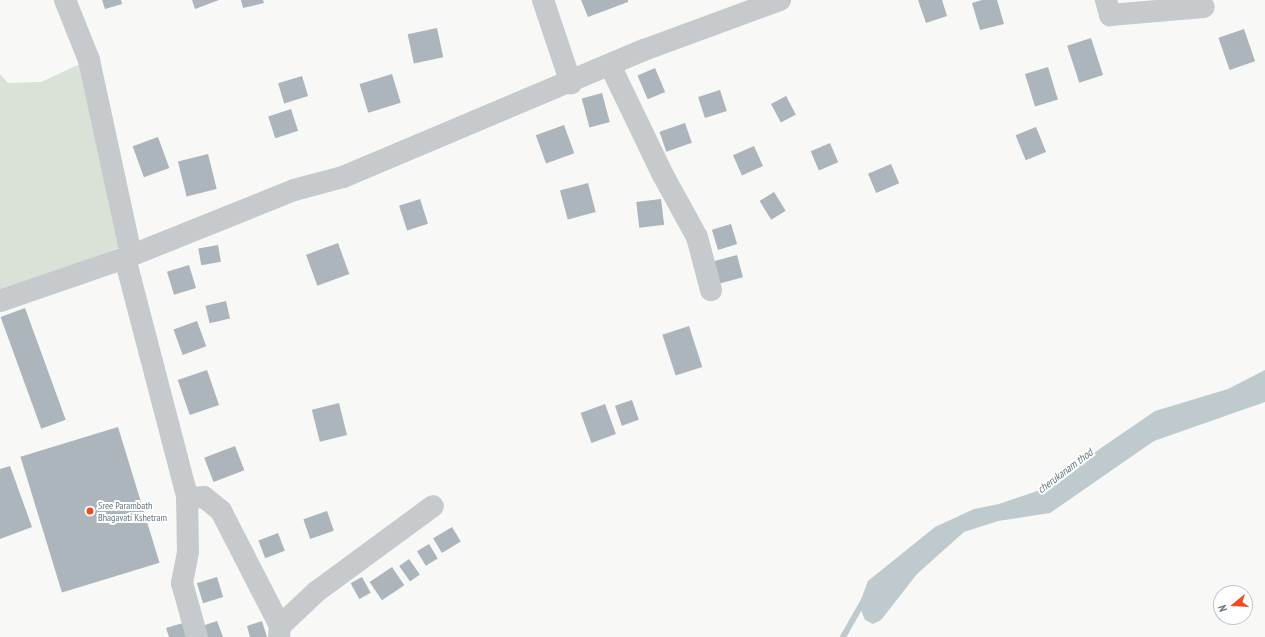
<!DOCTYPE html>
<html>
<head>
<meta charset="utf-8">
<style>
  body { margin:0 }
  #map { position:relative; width:1265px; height:637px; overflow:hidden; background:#f8f8f6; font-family:"PT Sans Narrow",sans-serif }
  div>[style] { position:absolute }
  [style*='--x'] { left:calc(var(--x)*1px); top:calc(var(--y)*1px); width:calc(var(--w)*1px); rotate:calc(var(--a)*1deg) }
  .green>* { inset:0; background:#dae1d6 }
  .water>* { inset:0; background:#becace }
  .stream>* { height:6px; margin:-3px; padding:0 3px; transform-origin:3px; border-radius:3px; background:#becace }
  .building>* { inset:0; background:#acb5bb; transform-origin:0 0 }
  .minor>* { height:22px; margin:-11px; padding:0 11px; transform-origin:11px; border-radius:11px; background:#c6cacd }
  .dots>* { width:11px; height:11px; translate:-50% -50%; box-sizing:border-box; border:2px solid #fff; border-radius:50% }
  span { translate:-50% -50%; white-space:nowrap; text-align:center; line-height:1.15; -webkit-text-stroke:4px #fff; paint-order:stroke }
  .poi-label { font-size:10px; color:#627582 }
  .left { translate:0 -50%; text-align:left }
  .water-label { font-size:11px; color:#5d757c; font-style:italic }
  .north { position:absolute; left:1213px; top:585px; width:40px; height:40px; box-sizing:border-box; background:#fff; border:1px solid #c0c8cd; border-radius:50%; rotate:252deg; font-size:11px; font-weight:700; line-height:16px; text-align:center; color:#627582 }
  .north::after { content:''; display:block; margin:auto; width:14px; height:18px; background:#eb4c23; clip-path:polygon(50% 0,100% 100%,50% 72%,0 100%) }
</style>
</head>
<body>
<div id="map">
  <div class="green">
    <div style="clip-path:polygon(82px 63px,123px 246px,0 294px,0 74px,8px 83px,41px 82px)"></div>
  </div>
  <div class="water">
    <div style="clip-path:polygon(1265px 370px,1265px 402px,1154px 441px,1050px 513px,998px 521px,964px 532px,917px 574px,881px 620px,873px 624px,865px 620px,859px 605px,868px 581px,935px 527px,974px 509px,999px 504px,1040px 490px,1155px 411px,1228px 389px)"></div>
  </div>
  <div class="stream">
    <div style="--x:843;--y:637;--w:43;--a:-60.4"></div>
  </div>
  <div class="building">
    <div style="clip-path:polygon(102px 0,121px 0,122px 4px,105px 9px)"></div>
    <div style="clip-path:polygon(192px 0,219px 0,195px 9px)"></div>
    <div style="clip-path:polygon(241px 0,263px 0,264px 3px,243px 8px)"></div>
    <div style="clip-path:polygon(581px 0,628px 0,628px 2px,588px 17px)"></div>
    <div style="clip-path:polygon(918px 0,942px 0,947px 16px,926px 23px)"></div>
    <div style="clip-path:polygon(982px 0,997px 0,1004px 24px,980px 30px,972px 3px)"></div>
    <div style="left:437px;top:28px;width:30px;height:30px;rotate:78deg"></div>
    <div style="left:1244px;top:29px;width:34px;height:27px;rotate:71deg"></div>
    <div style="left:1091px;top:38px;width:39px;height:25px;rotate:72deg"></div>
    <div style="left:1048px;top:67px;width:34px;height:24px;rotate:73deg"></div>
    <div style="left:655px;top:68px;width:26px;height:19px;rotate:67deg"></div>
    <div style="left:392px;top:74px;width:30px;height:34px;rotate:73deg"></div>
    <div style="left:302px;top:76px;width:21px;height:25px;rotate:73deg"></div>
    <div style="left:720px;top:90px;width:22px;height:23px;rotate:72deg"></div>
    <div style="left:602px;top:93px;width:30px;height:21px;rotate:75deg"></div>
    <div style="left:786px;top:96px;width:21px;height:17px;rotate:62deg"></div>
    <div style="left:291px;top:109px;width:23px;height:24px;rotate:72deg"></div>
    <div style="left:685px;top:123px;width:21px;height:27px;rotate:71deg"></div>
    <div style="left:564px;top:125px;width:30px;height:30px;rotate:70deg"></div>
    <div style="left:1036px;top:127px;width:27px;height:22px;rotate:68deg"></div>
    <div style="left:158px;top:137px;width:33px;height:27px;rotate:70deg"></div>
    <div style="left:830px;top:143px;width:21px;height:21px;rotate:67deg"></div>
    <div style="left:754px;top:146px;width:22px;height:23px;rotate:66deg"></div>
    <div style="left:208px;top:154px;width:36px;height:31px;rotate:76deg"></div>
    <div style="left:891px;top:164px;width:21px;height:25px;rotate:67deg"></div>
    <div style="left:588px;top:183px;width:30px;height:29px;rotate:75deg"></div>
    <div style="left:774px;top:192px;width:22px;height:17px;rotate:58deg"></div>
    <div style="left:420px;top:199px;width:26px;height:22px;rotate:72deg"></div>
    <div style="left:661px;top:199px;width:26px;height:25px;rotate:83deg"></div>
    <div style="left:731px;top:224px;width:21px;height:20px;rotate:73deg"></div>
    <div style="left:338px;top:243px;width:33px;height:34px;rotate:70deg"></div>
    <div style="left:218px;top:245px;width:17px;height:20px;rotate:80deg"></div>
    <div style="left:737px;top:255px;width:23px;height:24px;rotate:75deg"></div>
    <div style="left:189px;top:265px;width:24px;height:23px;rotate:73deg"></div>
    <div style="left:226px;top:301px;width:18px;height:21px;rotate:77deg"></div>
    <div style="left:25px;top:308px;width:119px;height:26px;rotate:70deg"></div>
    <div style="left:197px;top:321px;width:27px;height:25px;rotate:70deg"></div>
    <div style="left:689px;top:326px;width:43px;height:28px;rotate:72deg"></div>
    <div style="left:207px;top:370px;width:37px;height:31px;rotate:71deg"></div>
    <div style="left:632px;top:400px;width:21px;height:18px;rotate:71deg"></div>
    <div style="left:339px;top:403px;width:33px;height:28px;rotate:76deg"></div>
    <div style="left:605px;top:404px;width:32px;height:26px;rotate:70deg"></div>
    <div style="left:118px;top:427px;width:142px;height:102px;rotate:73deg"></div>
    <div style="left:235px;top:446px;width:26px;height:33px;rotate:69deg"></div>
    <div style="clip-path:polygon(10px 466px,32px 527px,0 539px,0 469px)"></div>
    <div style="left:327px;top:511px;width:21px;height:25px;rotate:71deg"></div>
    <div style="left:452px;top:527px;width:17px;height:22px;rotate:59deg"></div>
    <div style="left:278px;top:533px;width:19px;height:21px;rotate:69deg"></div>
    <div style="left:429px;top:544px;width:17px;height:14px;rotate:59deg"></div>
    <div style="left:409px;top:559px;width:19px;height:12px;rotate:55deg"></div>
    <div style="left:392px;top:567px;width:22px;height:27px;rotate:56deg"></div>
    <div style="left:217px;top:577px;width:21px;height:21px;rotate:73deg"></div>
    <div style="left:362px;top:577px;width:18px;height:13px;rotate:61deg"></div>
    <div style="clip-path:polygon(217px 621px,223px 637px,206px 637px,202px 626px)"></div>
    <div style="clip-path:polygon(262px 621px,267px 637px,250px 637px,247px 626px)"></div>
    <div style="clip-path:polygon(183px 623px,187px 637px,169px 637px,166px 628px)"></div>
  </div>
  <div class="minor">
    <div style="--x:65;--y:0;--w:65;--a:68.2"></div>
    <div style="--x:89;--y:60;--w:199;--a:77.8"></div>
    <div style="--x:543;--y:0;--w:88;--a:71.4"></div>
    <div style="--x:1106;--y:0;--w:16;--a:75"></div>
    <div style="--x:1110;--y:15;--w:94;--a:-4.9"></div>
    <div style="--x:610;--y:65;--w:122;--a:64.3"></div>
    <div style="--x:663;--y:175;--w:71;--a:61.3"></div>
    <div style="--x:697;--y:237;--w:55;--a:75.2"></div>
    <div style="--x:125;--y:258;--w:246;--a:75.4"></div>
    <div style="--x:187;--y:496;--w:56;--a:89"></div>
    <div style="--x:188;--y:552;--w:32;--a:101"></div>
    <div style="--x:182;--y:583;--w:56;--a:74.5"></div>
    <div style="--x:0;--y:301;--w:132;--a:-19"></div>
    <div style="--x:125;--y:258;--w:182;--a:-21.9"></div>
    <div style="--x:294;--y:190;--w:51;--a:-14.9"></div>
    <div style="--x:343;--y:177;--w:327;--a:-22.9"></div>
    <div style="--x:644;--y:50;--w:145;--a:-20.2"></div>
    <div style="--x:187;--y:498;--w:17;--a:-3"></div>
    <div style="--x:204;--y:497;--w:22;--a:39"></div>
    <div style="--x:221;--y:511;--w:129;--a:62.8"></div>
    <div style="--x:280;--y:626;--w:11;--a:95"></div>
    <div style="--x:280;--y:626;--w:50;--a:-43.4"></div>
    <div style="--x:316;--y:592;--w:145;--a:-36.3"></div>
  </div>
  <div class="dots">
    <div style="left:90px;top:511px;background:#eb4c23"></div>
  </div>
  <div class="poi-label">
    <span class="left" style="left:98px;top:511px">Sree Parambath<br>Bhagavati Kshetram</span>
  </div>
  <div class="water-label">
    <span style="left:1065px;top:471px;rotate:-37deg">cherukanam thod</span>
  </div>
  <div class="north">N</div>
</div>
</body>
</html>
